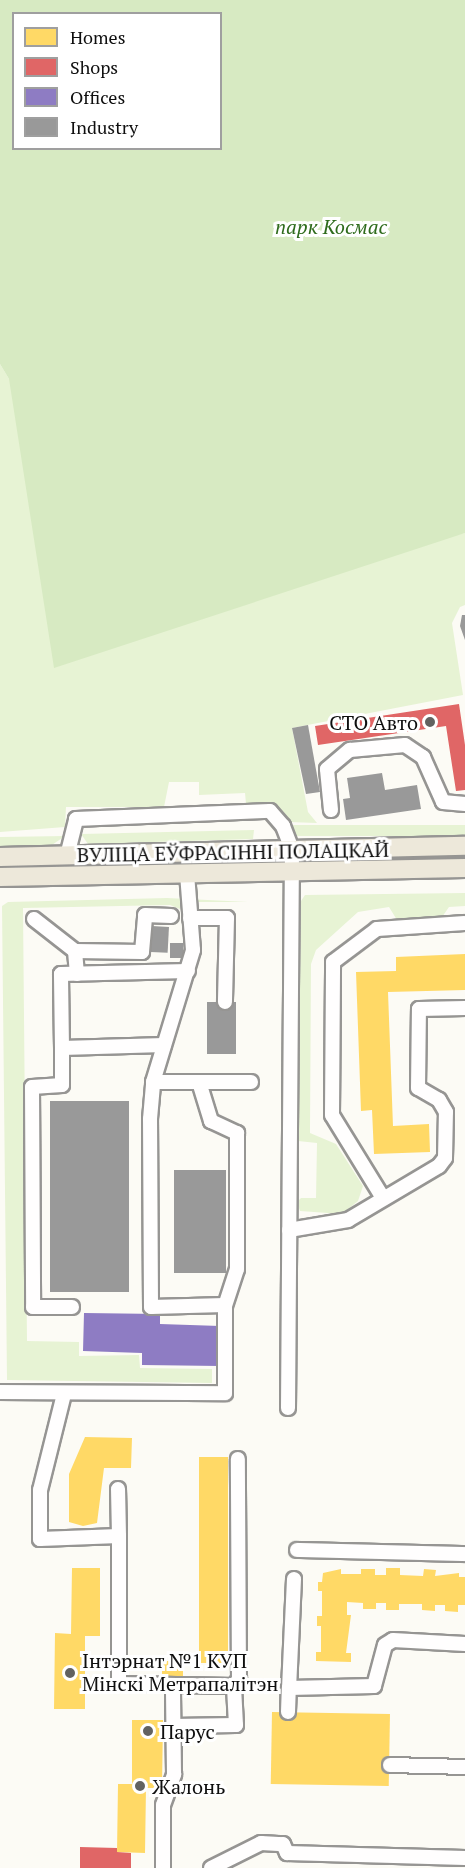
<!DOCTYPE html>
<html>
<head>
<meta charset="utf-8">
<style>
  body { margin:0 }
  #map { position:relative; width:465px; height:1868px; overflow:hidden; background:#fcfbf5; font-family:"PT Serif",serif }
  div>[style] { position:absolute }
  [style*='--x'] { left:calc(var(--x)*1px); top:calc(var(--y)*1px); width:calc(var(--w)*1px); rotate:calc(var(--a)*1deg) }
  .green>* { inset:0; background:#e7f3d4; transform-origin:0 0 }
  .forest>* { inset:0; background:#d7eac2 }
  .homes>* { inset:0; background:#ffd966; transform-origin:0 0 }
  .shops>* { inset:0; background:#e06666 }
  .offices>* { inset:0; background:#8e7cc3 }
  .industry>* { inset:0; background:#999; transform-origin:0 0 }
  .roads { filter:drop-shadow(2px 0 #969593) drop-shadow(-2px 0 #969593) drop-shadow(0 2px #969593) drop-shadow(0 -2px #969593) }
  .minor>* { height:14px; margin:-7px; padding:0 7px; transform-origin:7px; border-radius:7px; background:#fffefe }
  .major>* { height:18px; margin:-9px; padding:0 9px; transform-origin:9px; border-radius:9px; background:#ede8da }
  .dots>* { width:16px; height:16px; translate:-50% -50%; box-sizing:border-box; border:3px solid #fff; border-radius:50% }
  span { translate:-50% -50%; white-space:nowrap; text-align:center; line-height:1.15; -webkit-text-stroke:6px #fff; paint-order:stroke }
  .park-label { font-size:20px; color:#2e6b1c; font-style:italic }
  .poi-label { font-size:20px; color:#0f0f0f }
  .right { translate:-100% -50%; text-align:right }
  .left { translate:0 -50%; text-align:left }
  .street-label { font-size:20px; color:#0f0f0f }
  .legend { position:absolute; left:12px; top:12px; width:210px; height:138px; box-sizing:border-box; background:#fff; border:2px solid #9f9f9f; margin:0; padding:8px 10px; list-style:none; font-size:18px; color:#0f0f0f }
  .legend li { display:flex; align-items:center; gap:12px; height:30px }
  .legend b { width:30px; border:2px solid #9f9f9f }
</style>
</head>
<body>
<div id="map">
  <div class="green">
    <div style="clip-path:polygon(0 364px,9px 379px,439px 539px,465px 533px,465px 605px,460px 607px,452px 623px,463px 695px,292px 728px,308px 812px,317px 823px,289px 822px,284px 813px,270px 806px,246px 804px,245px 793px,199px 795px,199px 782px,169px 782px,164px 807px,66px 807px,65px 827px,0 832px)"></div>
    <div style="left:465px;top:825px;width:11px;height:173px;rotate:90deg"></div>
    <div style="clip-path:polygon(254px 830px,253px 839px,88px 844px,81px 834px)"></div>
    <div style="clip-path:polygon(65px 836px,49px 847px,0 847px,0 837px)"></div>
    <div style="clip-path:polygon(465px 893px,465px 906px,449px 907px,440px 920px,397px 920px,389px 907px,358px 912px,316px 950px,311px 964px,310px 1133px,336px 1144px,363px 1186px,358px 1201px,342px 1214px,300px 1211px,297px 1202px,301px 1198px,316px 1198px,317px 1143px,298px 1141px,301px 901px,305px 895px)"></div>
    <div style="clip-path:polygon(167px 898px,248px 902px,180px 902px,180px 909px,170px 905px,23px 908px,27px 1341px,79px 1342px,79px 1356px,139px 1355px,140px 1368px,212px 1369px,212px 1383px,7px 1380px,2px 906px,8px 902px)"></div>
  </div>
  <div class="forest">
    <div style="clip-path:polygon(evenodd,0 0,465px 0,465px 533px,54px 668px,9px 379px,0 364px,0 0,14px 14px,220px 14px,220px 148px,14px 148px,14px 14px)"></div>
  </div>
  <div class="homes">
    <div style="clip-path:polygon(465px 954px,465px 990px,388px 992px,393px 1126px,429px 1124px,430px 1152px,374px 1154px,372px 1110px,361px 1111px,356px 972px,396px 971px,396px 957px)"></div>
    <div style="clip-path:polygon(85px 1437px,132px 1438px,131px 1468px,104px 1468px,97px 1523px,83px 1526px,69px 1522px,69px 1474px)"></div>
    <div style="left:199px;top:1457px;width:29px;height:206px"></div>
    <div style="clip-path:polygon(72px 1568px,100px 1568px,100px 1636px,85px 1636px,85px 1709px,54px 1709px,55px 1633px,71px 1634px)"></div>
    <div style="clip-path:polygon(386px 1568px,400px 1568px,400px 1575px,423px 1576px,424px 1569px,436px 1570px,435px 1576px,459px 1573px,459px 1577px,465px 1577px,465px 1605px,458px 1605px,458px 1612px,445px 1611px,445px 1605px,435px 1605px,435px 1611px,422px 1610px,422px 1604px,399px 1604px,399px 1610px,386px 1610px,386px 1603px,376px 1603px,376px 1609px,363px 1609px,363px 1603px,347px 1602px,347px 1615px,351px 1615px,346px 1653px,351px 1653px,351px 1662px,316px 1661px,316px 1652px,321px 1652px,321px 1626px,317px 1626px,317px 1616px,322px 1616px,322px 1591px,318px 1591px,318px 1582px,322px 1582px,323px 1573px,341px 1569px,341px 1574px,361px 1574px,361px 1569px,375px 1569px,375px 1575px,386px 1575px)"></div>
    <div style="left:162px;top:1661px;width:21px;height:15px"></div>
    <div style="left:272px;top:1712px;width:118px;height:72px;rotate:1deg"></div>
    <div style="clip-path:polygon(132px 1720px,163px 1720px,162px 1788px,146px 1788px,145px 1853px,117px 1852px,118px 1784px,132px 1784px)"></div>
  </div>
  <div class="shops">
    <div style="clip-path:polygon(459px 704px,465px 745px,465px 790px,456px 791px,446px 726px,318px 745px,315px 726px)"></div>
    <div style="clip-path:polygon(80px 1847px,117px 1848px,117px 1852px,131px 1853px,131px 1868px,80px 1868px)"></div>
  </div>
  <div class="offices">
    <div style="clip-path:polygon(84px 1313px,160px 1314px,160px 1324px,220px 1326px,220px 1366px,142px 1365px,142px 1353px,83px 1351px)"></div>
  </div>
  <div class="industry">
    <div style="clip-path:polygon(462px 615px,465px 615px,465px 640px,460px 626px)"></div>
    <div style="clip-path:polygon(308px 725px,320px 792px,306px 794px,292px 728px)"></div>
    <div style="clip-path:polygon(382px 773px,385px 790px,417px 785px,421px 809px,346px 820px,343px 799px,350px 798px,347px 778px)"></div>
    <div style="left:152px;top:926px;width:17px;height:26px;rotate:3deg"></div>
    <div style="left:170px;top:943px;width:13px;height:15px"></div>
    <div style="left:207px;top:1002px;width:29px;height:52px"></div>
    <div style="left:129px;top:1101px;width:191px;height:79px;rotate:90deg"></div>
    <div style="left:174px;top:1170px;width:52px;height:103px"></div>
  </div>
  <div class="roads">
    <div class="minor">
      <div style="--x:331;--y:810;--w:41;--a:-95.6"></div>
      <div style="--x:327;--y:769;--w:30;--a:-40"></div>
      <div style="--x:350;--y:750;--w:55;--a:-5.2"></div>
      <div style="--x:405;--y:745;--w:22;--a:34"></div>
      <div style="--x:423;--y:757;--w:49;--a:66"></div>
      <div style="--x:443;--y:802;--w:22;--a:5"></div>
      <div style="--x:67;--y:856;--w:38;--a:-76"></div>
      <div style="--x:76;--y:819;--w:194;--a:-2.4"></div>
      <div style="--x:270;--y:811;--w:20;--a:49"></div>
      <div style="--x:283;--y:826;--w:26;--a:69"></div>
      <div style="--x:292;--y:850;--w:558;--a:90.41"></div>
      <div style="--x:190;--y:918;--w:37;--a:0"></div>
      <div style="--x:227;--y:918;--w:84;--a:91.4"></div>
      <div style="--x:34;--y:919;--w:52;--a:38"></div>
      <div style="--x:77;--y:974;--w:23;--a:-95"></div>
      <div style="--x:75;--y:951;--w:67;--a:0.9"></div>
      <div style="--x:142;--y:952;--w:37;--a:-85"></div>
      <div style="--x:145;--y:915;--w:26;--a:2"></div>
      <div style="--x:164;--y:1045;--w:102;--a:178.3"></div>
      <div style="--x:62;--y:1048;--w:74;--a:-90.8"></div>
      <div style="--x:61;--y:974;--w:127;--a:-1.4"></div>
      <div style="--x:62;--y:1048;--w:37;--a:90"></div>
      <div style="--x:62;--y:1085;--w:30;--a:176"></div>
      <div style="--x:32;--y:1087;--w:220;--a:89.7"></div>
      <div style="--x:33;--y:1307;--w:39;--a:0"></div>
      <div style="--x:153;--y:1082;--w:98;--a:0"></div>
      <div style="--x:199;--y:1082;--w:41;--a:72.9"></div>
      <div style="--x:211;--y:1121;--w:29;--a:25"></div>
      <div style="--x:237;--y:1133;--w:136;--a:90"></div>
      <div style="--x:237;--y:1269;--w:38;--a:108"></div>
      <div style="--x:383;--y:1198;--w:97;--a:-121.6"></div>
      <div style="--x:332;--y:1115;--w:153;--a:-89.6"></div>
      <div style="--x:333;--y:962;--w:55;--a:-36.9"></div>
      <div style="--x:377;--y:929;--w:88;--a:-3.9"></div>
      <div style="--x:289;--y:1230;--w:60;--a:-9.6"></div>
      <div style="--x:348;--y:1220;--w:106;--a:-30.7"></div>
      <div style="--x:439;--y:1166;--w:10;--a:-53"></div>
      <div style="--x:445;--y:1158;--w:46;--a:-88.8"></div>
      <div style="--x:446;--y:1112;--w:14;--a:-120"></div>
      <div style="--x:439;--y:1100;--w:24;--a:-150"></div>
      <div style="--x:418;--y:1088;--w:79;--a:-89.3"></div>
      <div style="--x:419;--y:1009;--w:46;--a:-1.2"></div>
      <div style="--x:0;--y:1392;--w:225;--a:0.3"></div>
      <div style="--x:225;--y:1393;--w:88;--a:-90"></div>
      <div style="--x:225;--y:1305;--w:74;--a:178.5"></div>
      <div style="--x:151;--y:1307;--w:188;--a:-90.3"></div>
      <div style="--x:150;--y:1119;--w:37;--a:-85"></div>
      <div style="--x:153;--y:1082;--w:138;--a:-73.1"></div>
      <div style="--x:193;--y:950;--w:77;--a:-94.5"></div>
      <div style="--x:64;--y:1394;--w:99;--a:104"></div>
      <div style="--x:40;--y:1490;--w:49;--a:90"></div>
      <div style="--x:40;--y:1539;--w:79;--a:-2.2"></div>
      <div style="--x:119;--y:1536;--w:47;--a:-91.2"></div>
      <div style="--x:119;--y:1536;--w:148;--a:90"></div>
      <div style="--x:119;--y:1684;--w:115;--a:1"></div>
      <div style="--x:234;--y:1686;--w:9;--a:-54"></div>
      <div style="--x:239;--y:1679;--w:220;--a:-90.3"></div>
      <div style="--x:297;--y:1550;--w:168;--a:1.4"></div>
      <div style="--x:294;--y:1579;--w:109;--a:92.6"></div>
      <div style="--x:289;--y:1688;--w:85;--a:-1.3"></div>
      <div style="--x:374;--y:1686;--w:42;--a:-75"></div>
      <div style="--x:385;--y:1645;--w:9;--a:-32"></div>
      <div style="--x:393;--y:1640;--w:72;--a:3.2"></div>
      <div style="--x:288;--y:1712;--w:24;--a:-88"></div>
      <div style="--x:173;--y:1726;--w:63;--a:-0.9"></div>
      <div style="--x:236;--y:1725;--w:39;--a:-93"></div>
      <div style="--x:390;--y:1765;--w:75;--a:1.5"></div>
      <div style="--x:163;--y:1868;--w:63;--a:-90"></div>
      <div style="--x:163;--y:1805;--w:33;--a:-70"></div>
      <div style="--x:174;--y:1774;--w:87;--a:-90.7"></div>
      <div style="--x:211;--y:1868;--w:56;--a:-26.6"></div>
      <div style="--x:261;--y:1843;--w:22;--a:3"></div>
      <div style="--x:283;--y:1844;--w:10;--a:66"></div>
      <div style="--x:287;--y:1853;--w:178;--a:1.6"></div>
    </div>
    <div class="major">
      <div style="--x:0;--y:857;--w:465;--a:-1.4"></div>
      <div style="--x:0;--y:877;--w:465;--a:-1.1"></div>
    </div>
  </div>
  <div class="dots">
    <div style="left:430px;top:722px;background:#626260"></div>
    <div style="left:70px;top:1673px;background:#626260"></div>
    <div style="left:148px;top:1731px;background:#626260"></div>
    <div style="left:140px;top:1786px;background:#626260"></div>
  </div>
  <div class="park-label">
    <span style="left:331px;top:226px">парк Космас</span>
  </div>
  <div class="poi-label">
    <span class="right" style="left:418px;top:722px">СТО Авто</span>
    <span class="left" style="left:82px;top:1672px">Інтэрнат №1 КУП<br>Мінскі Метрапалітэн</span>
    <span class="left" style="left:160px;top:1731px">Парус</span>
    <span class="left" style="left:152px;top:1786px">Жалонь</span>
  </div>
  <div class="street-label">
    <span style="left:233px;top:852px;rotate:-1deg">ВУЛІЦА ЕЎФРАСІННІ ПОЛАЦКАЙ</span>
  </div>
  <ul class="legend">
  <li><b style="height:16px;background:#ffd966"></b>Homes</li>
  <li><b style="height:16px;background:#e06666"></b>Shops</li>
  <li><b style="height:16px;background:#8e7cc3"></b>Offices</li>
  <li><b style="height:16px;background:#999"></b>Industry</li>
  </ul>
</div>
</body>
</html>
